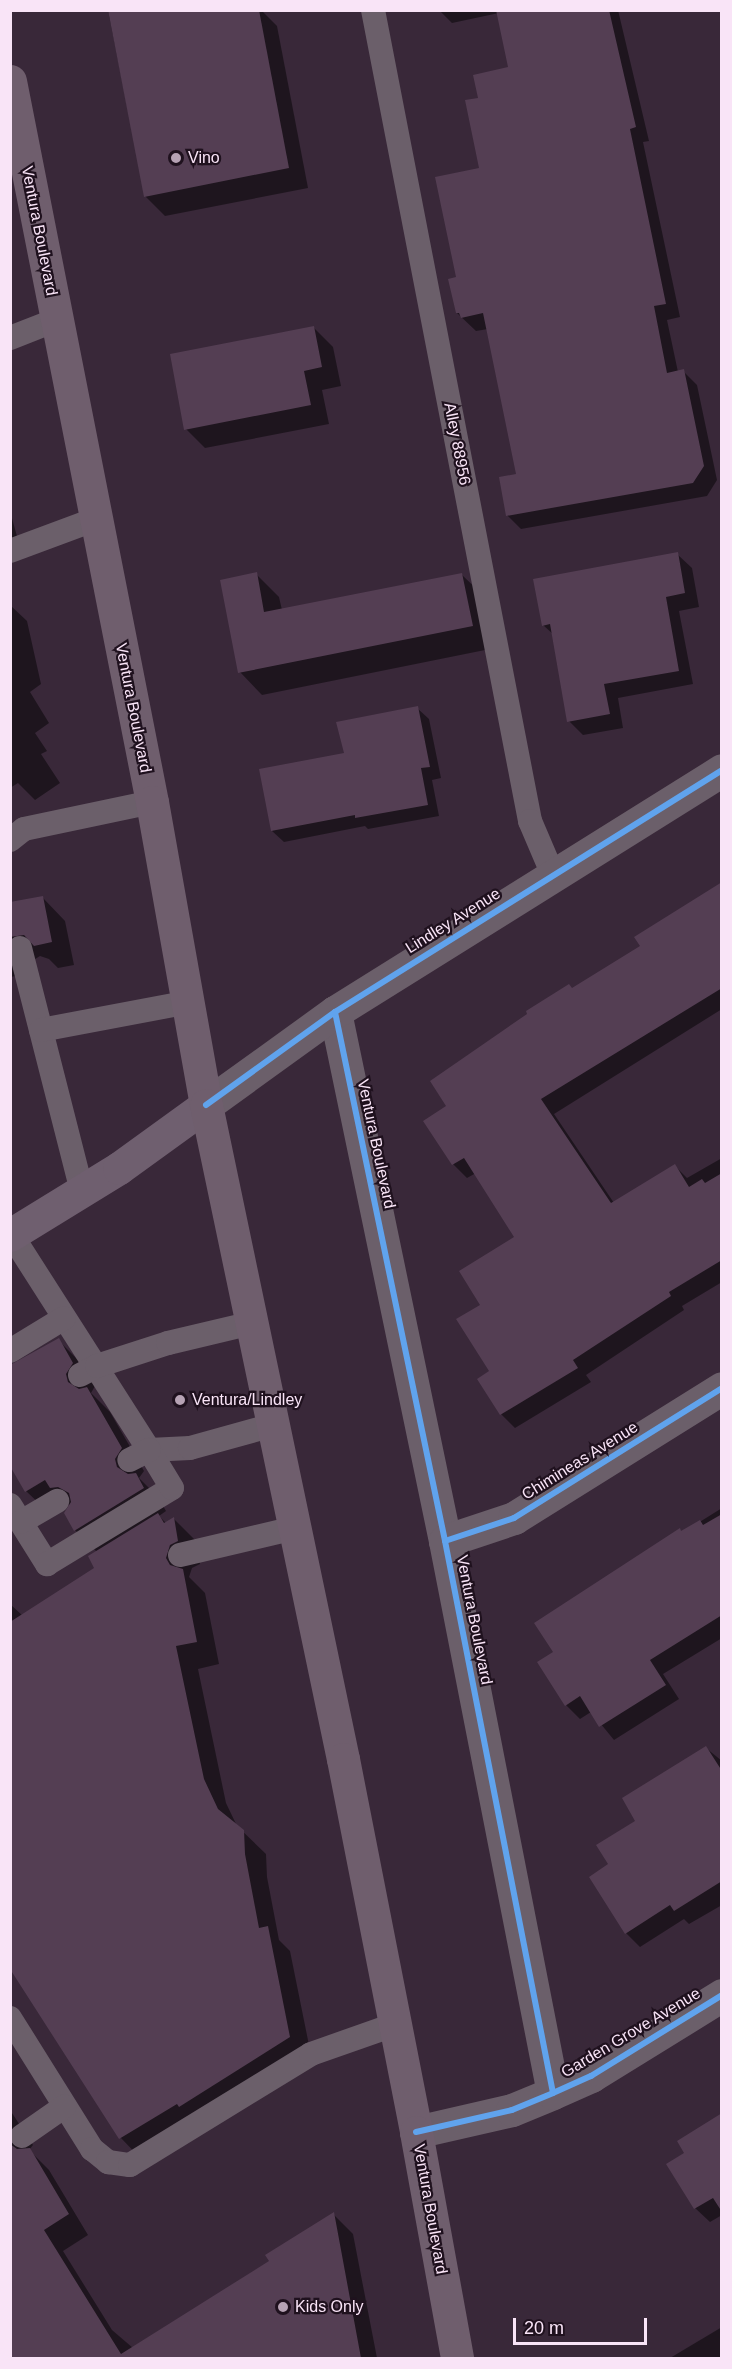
<!DOCTYPE html>
<html>
<head>
<meta charset="utf-8">
<style>
  body { margin:0 }
  #map { position:relative; width:732px; height:2369px; overflow:hidden; background:#392839; font-family:Arial,sans-serif }
  div>[style] { position:absolute }
  [style*='--x'] { left:calc(var(--x)*1px); top:calc(var(--y)*1px); width:calc(var(--w)*1px); rotate:calc(var(--a)*1deg) }
  .shadow>* { inset:0; background:#0007 }
  .building>* { inset:0; background:#543e53 }
  .service>* { height:24px; margin:-12px; padding:0 12px; transform-origin:12px; border-radius:12px; background:#6b5f6a }
  .minor>* { height:33px; margin:-16.5px; padding:0 16.5px; transform-origin:16.5px; border-radius:16.5px; background:#6b5f6a }
  .tertiary>* { height:33px; margin:-16.5px; padding:0 16.5px; transform-origin:16.5px; border-radius:16.5px; background:#6b5f6a }
  .secondary>* { height:33px; margin:-16.5px; padding:0 16.5px; transform-origin:16.5px; border-radius:16.5px; background:#6f5f6f }
  .primary>* { height:33px; margin:-16.5px; padding:0 16.5px; transform-origin:16.5px; border-radius:16.5px; background:#6f5e6d }
  .cycleway>* { height:6px; margin:-3px; padding:0 3px; transform-origin:3px; border-radius:3px; background:#60a3ed }
  .dots>* { width:16px; height:16px; translate:-50% -50%; box-sizing:border-box; border:3px solid #1f111e; border-radius:50% }
  span { translate:-50% -50%; white-space:nowrap; text-align:center; line-height:1.15; -webkit-text-stroke:4.5px #1f111e; paint-order:stroke }
  .poi-label { font-size:16px; color:#f9e4f7 }
  .left { translate:0 -50%; text-align:left }
  .street-label { font-size:16px; color:#f9e4f7 }
  .frame { position:absolute; inset:0; border:12px solid #f9e4f7; pointer-events:none }
  .scale { position:absolute; left:513px; top:2318px; width:134px; height:27px; box-sizing:border-box; border:3px solid #f9e4f7; border-top:0; padding-left:8px; font-size:18px; line-height:21px; white-space:nowrap; color:#f9e4f7; -webkit-text-stroke:4px #1f111e; paint-order:stroke }
</style>
</head>
<body>
<div id="map">
  <div class="shadow">
    <div style="clip-path:polygon(108px 10px,261px 10px,277px 26px,308px 188px,165px 216px,145px 196px)"></div>
    <div style="clip-path:polygon(439px 10px,618px 10px,649px 141px,643px 142px,680px 317px,667px 320px,678px 372px,683px 371px,697px 385px,717px 480px,707px 496px,521px 529px,507px 515px,518px 475px,488px 329px,476px 331px,457px 313px,458px 278px,480px 169px,480px 99px,509px 69px,499px 13px,452px 23px)"></div>
    <div style="clip-path:polygon(314px 328px,333px 347px,341px 386px,322px 390px,329px 424px,205px 448px,186px 429px)"></div>
    <div style="clip-path:polygon(10px 511px,18px 540px,10px 545px)"></div>
    <div style="clip-path:polygon(677px 554px,692px 568px,699px 607px,679px 611px,693px 684px,618px 698px,623px 728px,583px 735px,569px 721px,554px 635px,543px 625px)"></div>
    <div style="clip-path:polygon(256px 574px,279px 597px,282px 610px,462px 575px,485px 597px,495px 648px,262px 695px,240px 672px)"></div>
    <div style="clip-path:polygon(10px 605px,27px 621px,41px 684px,30px 692px,49px 723px,35px 733px,47px 751px,41px 754px,60px 783px,35px 800px,18px 783px,10px 788px)"></div>
    <div style="clip-path:polygon(417px 708px,429px 719px,441px 778px,432px 780px,439px 816px,368px 829px,365px 826px,284px 842px,272px 831px,345px 754px)"></div>
    <div style="clip-path:polygon(722px 884px,722px 1009px,554px 1114px,614px 1203px,675px 1166px,687px 1178px,722px 1158px,722px 1282px,682px 1306px,684px 1310px,586px 1375px,591px 1382px,515px 1428px,501px 1414px,491px 1372px,482px 1305px,516px 1238px,476px 1173px,467px 1178px,453px 1164px,448px 1107px,573px 990px,642px 946px)"></div>
    <div style="clip-path:polygon(43px 898px,65px 921px,74px 965px,58px 968px,49px 959px,40px 956px,32px 961px,29px 974px,10px 977px,10px 904px)"></div>
    <div style="clip-path:polygon(58px 1340px,81px 1363px,95px 1386px,91px 1393px,110px 1412px,144px 1471px,139px 1478px,158px 1497px,166px 1511px,159px 1516px,166px 1523px,174px 1519px,196px 1541px,200px 1564px,192px 1568px,189px 1577px,205px 1593px,219px 1664px,198px 1669px,226px 1803px,237px 1826px,266px 1854px,267px 1877px,279px 1940px,290px 1951px,312px 2060px,143px 2161px,121px 2138px,10px 1964px,10px 1604px,23px 1616px,96px 1569px,97px 1552px,75px 1530px,70px 1506px,67px 1503px,49px 1513px,26px 1491px)"></div>
    <div style="clip-path:polygon(722px 1508px,722px 1638px,663px 1674px,679px 1699px,614px 1740px,591px 1712px,580px 1719px,566px 1705px,555px 1653px,682px 1533px)"></div>
    <div style="clip-path:polygon(706px 1748px,722px 1761px,722px 1905px,689px 1924px,684px 1919px,640px 1947px,626px 1933px,611px 1865px,638px 1821px)"></div>
    <div style="clip-path:polygon(10px 2110px,33px 2145px,29px 2150px,49px 2170px,88px 2235px,63px 2251px,112px 2330px,133px 2348px,271px 2261px,333px 2214px,353px 2234px,377px 2358px,10px 2358px)"></div>
    <div style="clip-path:polygon(722px 2114px,722px 2215px,710px 2222px,695px 2208px,668px 2165px,686px 2153px)"></div>
    <div style="clip-path:polygon(722px 2327px,722px 2358px,670px 2358px)"></div>
  </div>
  <div class="building">
    <div style="clip-path:polygon(108px 10px,259px 10px,289px 168px,144px 197px)"></div>
    <div style="clip-path:polygon(496px 10px,609px 10px,636px 127px,630px 129px,666px 304px,654px 306px,667px 373px,684px 369px,704px 466px,693px 483px,506px 516px,499px 477px,516px 474px,483px 313px,461px 318px,459px 313px,456px 313px,448px 279px,456px 277px,435px 177px,479px 168px,465px 100px,478px 98px,473px 75px,508px 67px)"></div>
    <div style="clip-path:polygon(314px 326px,322px 367px,304px 371px,311px 405px,184px 430px,170px 354px)"></div>
    <div style="clip-path:polygon(678px 552px,685px 593px,666px 597px,679px 671px,604px 684px,610px 714px,567px 722px,550px 624px,542px 626px,533px 579px)"></div>
    <div style="clip-path:polygon(257px 572px,264px 612px,462px 573px,473px 626px,238px 673px,220px 580px)"></div>
    <div style="clip-path:polygon(418px 706px,430px 767px,421px 768px,428px 805px,355px 818px,355px 815px,271px 831px,259px 769px,344px 753px,336px 722px)"></div>
    <div style="clip-path:polygon(722px 882px,722px 988px,541px 1099px,611px 1203px,675px 1164px,689px 1187px,702px 1179px,705px 1183px,722px 1173px,722px 1260px,669px 1292px,671px 1296px,573px 1360px,578px 1368px,500px 1415px,477px 1379px,489px 1371px,456px 1319px,480px 1305px,459px 1271px,514px 1237px,464px 1158px,452px 1165px,423px 1121px,446px 1106px,430px 1081px,527px 1014px,526px 1011px,569px 984px,572px 988px,640px 946px,634px 937px)"></div>
    <div style="clip-path:polygon(43px 896px,52px 942px,34px 946px,24px 935px,10px 937px,10px 902px)"></div>
    <div style="clip-path:polygon(59px 1338px,73px 1363px,66px 1374px,68px 1382px,79px 1389px,87px 1387px,122px 1448px,115px 1459px,117px 1467px,128px 1474px,136px 1473px,144px 1488px,74px 1531px,64px 1513px,71px 1502px,69px 1493px,58px 1487px,50px 1488px,45px 1480px,25px 1492px,10px 1466px,10px 1365px)"></div>
    <div style="clip-path:polygon(158px 1513px,164px 1523px,174px 1517px,178px 1541px,170px 1545px,166px 1558px,170px 1565px,183px 1569px,197px 1642px,176px 1646px,204px 1779px,218px 1809px,244px 1830px,245px 1854px,259px 1928px,268px 1926px,290px 2037px,179px 2107px,177px 2104px,119px 2139px,10px 1969px,10px 1622px,94px 1568px,88px 1556px)"></div>
    <div style="clip-path:polygon(722px 1514px,722px 1615px,650px 1660px,666px 1685px,599px 1727px,580px 1696px,565px 1706px,537px 1662px,553px 1652px,534px 1623px,680px 1528px,681px 1531px,700px 1520px,703px 1525px)"></div>
    <div style="clip-path:polygon(706px 1746px,722px 1771px,722px 1881px,674px 1911px,670px 1905px,625px 1934px,589px 1877px,608px 1864px,596px 1845px,635px 1821px,622px 1798px)"></div>
    <div style="clip-path:polygon(722px 2113px,722px 2212px,713px 2198px,694px 2209px,666px 2164px,684px 2153px,677px 2141px)"></div>
    <div style="clip-path:polygon(10px 2144px,17px 2149px,30px 2148px,69px 2214px,44px 2230px,121px 2354px,269px 2261px,265px 2255px,334px 2212px,361px 2358px,10px 2358px)"></div>
  </div>
  <div class="service">
    <div style="--x:373;--y:10;--w:826;--a:79.04"></div>
    <div style="--x:530;--y:821;--w:59;--a:66.9"></div>
    <div style="--x:10;--y:338;--w:49;--a:-21.4"></div>
    <div style="--x:10;--y:551;--w:92;--a:-20.4"></div>
    <div style="--x:10;--y:840;--w:18;--a:-38"></div>
    <div style="--x:24;--y:829;--w:131;--a:-11.9"></div>
    <div style="--x:20;--y:948;--w:251;--a:75.7"></div>
    <div style="--x:41;--y:1030;--w:151;--a:-10.7"></div>
    <div style="--x:11;--y:1234;--w:256;--a:57.4"></div>
    <div style="--x:149;--y:1450;--w:41;--a:-2.8"></div>
    <div style="--x:190;--y:1448;--w:86;--a:-15.5"></div>
    <div style="--x:10;--y:1351;--w:63;--a:-31.4"></div>
    <div style="--x:80;--y:1375;--w:19;--a:-28"></div>
    <div style="--x:97;--y:1366;--w:75;--a:-17.9"></div>
    <div style="--x:168;--y:1343;--w:86;--a:-13.4"></div>
    <div style="--x:10;--y:1505;--w:70;--a:57.9"></div>
    <div style="--x:47;--y:1564;--w:146;--a:-31.3"></div>
    <div style="--x:172;--y:1488;--w:44;--a:-121.2"></div>
    <div style="--x:149;--y:1450;--w:22;--a:153"></div>
    <div style="--x:21;--y:1522;--w:42;--a:-30.3"></div>
    <div style="--x:180;--y:1555;--w:118;--a:-13.2"></div>
    <div style="--x:10;--y:2018;--w:155;--a:58"></div>
    <div style="--x:92;--y:2149;--w:21;--a:39"></div>
    <div style="--x:108;--y:2162;--w:22;--a:8"></div>
    <div style="--x:130;--y:2165;--w:212;--a:-31.5"></div>
    <div style="--x:311;--y:2054;--w:90;--a:-19.4"></div>
    <div style="--x:22;--y:2136;--w:52;--a:-34.9"></div>
  </div>
  <div class="minor">
    <div style="--x:335;--y:1012;--w:540;--a:78.25"></div>
    <div style="--x:445;--y:1541;--w:562;--a:78.93"></div>
    <div style="--x:445;--y:1541;--w:73;--a:-18.4"></div>
    <div style="--x:514;--y:1518;--w:245;--a:-32"></div>
    <div style="--x:416;--y:2132;--w:98;--a:-12.9"></div>
    <div style="--x:512;--y:2110;--w:44;--a:-22.5"></div>
    <div style="--x:553;--y:2093;--w:42;--a:-24.1"></div>
    <div style="--x:591;--y:2076;--w:154;--a:-31.7"></div>
  </div>
  <div class="tertiary">
    <div style="--x:206;--y:1105;--w:159;--a:-35.8"></div>
    <div style="--x:335;--y:1012;--w:456;--a:-32"></div>
  </div>
  <div class="secondary">
    <div style="--x:10;--y:1235;--w:128;--a:-31.6"></div>
    <div style="--x:119;--y:1168;--w:107;--a:-35.9"></div>
  </div>
  <div class="primary">
    <div style="--x:10;--y:81;--w:735;--a:78.86"></div>
    <div style="--x:152;--y:802;--w:308;--a:79.9"></div>
    <div style="--x:206;--y:1105;--w:668;--a:78.17"></div>
    <div style="--x:343;--y:1759;--w:380;--a:78.9"></div>
    <div style="--x:416;--y:2132;--w:230;--a:79.7"></div>
  </div>
  <div class="cycleway">
    <div style="--x:335;--y:1012;--w:540;--a:78.25"></div>
    <div style="--x:445;--y:1541;--w:562;--a:78.93"></div>
    <div style="--x:206;--y:1105;--w:159;--a:-35.8"></div>
    <div style="--x:335;--y:1012;--w:456;--a:-32"></div>
    <div style="--x:445;--y:1541;--w:73;--a:-18.4"></div>
    <div style="--x:514;--y:1518;--w:245;--a:-32"></div>
    <div style="--x:416;--y:2132;--w:98;--a:-12.9"></div>
    <div style="--x:512;--y:2110;--w:44;--a:-22.5"></div>
    <div style="--x:553;--y:2093;--w:42;--a:-24.1"></div>
    <div style="--x:591;--y:2076;--w:154;--a:-31.7"></div>
  </div>
  <div class="dots">
    <div style="left:176px;top:158px;background:#b6a2b4"></div>
    <div style="left:180px;top:1400px;background:#b6a2b4"></div>
    <div style="left:283px;top:2307px;background:#b6a2b4"></div>
  </div>
  <div class="poi-label">
    <span class="left" style="left:188px;top:158px">Vino</span>
    <span class="left" style="left:192px;top:1400px">Ventura/Lindley</span>
    <span class="left" style="left:295px;top:2307px">Kids Only</span>
  </div>
  <div class="street-label">
    <span style="left:39px;top:231px;rotate:79deg">Ventura Boulevard</span>
    <span style="left:457px;top:444px;rotate:79deg">Alley 88956</span>
    <span style="left:133px;top:708px;rotate:79deg">Ventura Boulevard</span>
    <span style="left:453px;top:921px;rotate:-32deg">Lindley Avenue</span>
    <span style="left:376px;top:1144px;rotate:78deg">Ventura Boulevard</span>
    <span style="left:580px;top:1461px;rotate:-32deg">Chimineas Avenue</span>
    <span style="left:474px;top:1620px;rotate:79deg">Ventura Boulevard</span>
    <span style="left:631px;top:2033px;rotate:-31deg">Garden Grove Avenue</span>
    <span style="left:430px;top:2209px;rotate:80deg">Ventura Boulevard</span>
  </div>
  <div class="frame"></div>
  <div class="scale">20 m</div>
</div>
</body>
</html>
